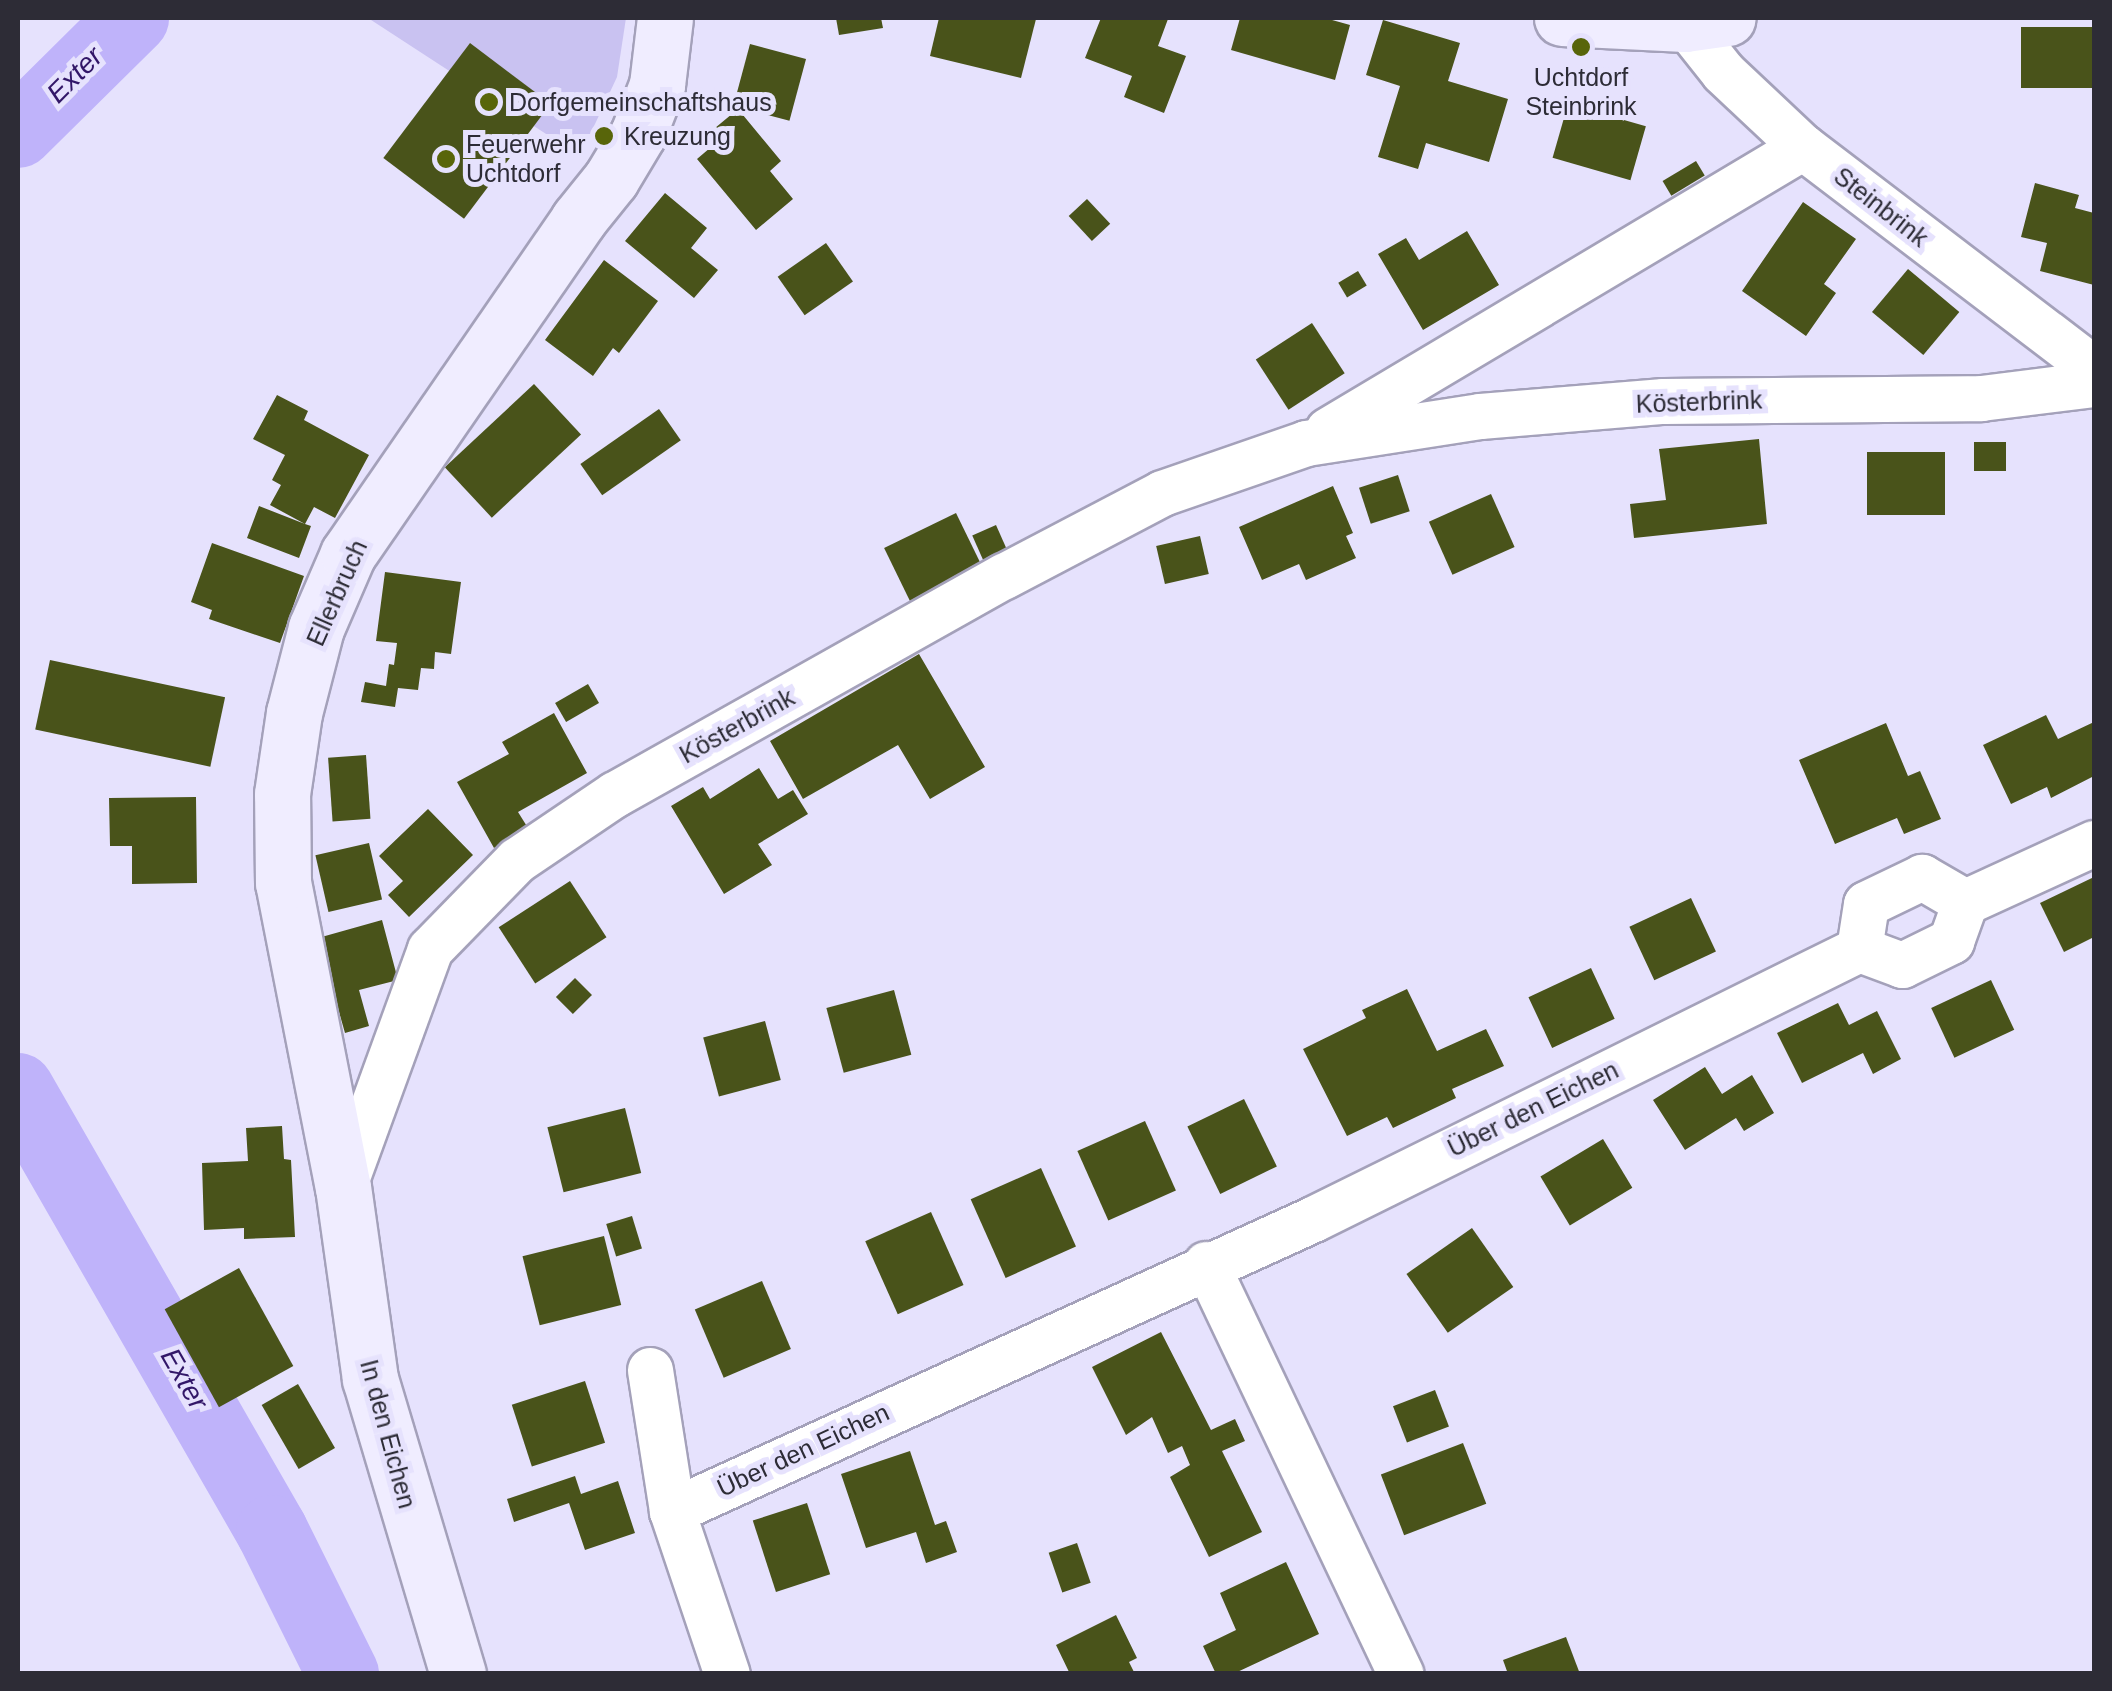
<!DOCTYPE html>
<html>
<head>
<meta charset="utf-8">
<style>
  body { margin:0 }
  #map { position:relative; width:2112px; height:1691px; overflow:hidden; background:#e6e2fd; font-family:Arial,sans-serif }
  div>[style] { position:absolute }
  [style*='--x'] { left:calc(var(--x)*1px); top:calc(var(--y)*1px); width:calc(var(--w)*1px); rotate:calc(var(--a)*1deg) }
  .green>* { inset:0; background:#c9c2f1 }
  .river>* { height:72px; margin:-36px; padding:0 36px; transform-origin:36px; border-radius:36px; background:#bfb3fa }
  .building>* { inset:0; background:#49531a; transform-origin:0 0 }
  .roads { filter:drop-shadow(2px 0 #a4a1ba) drop-shadow(-2px 0 #a4a1ba) drop-shadow(0 2px #a4a1ba) drop-shadow(0 -2px #a4a1ba) }
  .street>* { height:45px; margin:-22.5px; padding:0 22.5px; transform-origin:22.5px; border-radius:22.5px; background:#fff }
  .secondary>* { height:55px; margin:-27.5px; padding:0 27.5px; transform-origin:27.5px; border-radius:27.5px; background:#f0edff }
  .dots>* { width:28px; height:28px; translate:-50% -50%; box-sizing:border-box; border:5px solid #e6e2fd; border-radius:50% }
  span { translate:-50% -50%; white-space:nowrap; text-align:center; line-height:1.15; -webkit-text-stroke:10px #e6e2fd; paint-order:stroke }
  .poi-label { font-size:25px; color:#2d2c36 }
  .left { translate:0 -50%; text-align:left }
  .street-label { font-size:25px; color:#2d2c36 }
  .water-label { font-size:28px; color:#321768; font-style:italic }
  .frame { position:absolute; inset:0; border:20px solid #2d2c36; pointer-events:none }
</style>
</head>
<body>
<div id="map">
  <div class="green">
    <div style="clip-path:polygon(368px 18px,626px 18px,617px 77px,580px 156px)"></div>
  </div>
  <div class="river">
    <div style="--x:18;--y:132;--w:162;--a:-44.7"></div>
    <div style="--x:18;--y:1089;--w:510;--a:60.12"></div>
    <div style="--x:272;--y:1531;--w:160;--a:63.6"></div>
  </div>
  <div class="building">
    <div style="clip-path:polygon(836px 18px,881px 18px,883px 28px,839px 35px)"></div>
    <div style="clip-path:polygon(939px 18px,1036px 19px,1021px 78px,930px 56px)"></div>
    <div style="clip-path:polygon(1101px 18px,1168px 19px,1158px 46px,1186px 56px,1164px 113px,1124px 97px,1132px 76px,1085px 58px)"></div>
    <div style="clip-path:polygon(1240px 18px,1325px 18px,1350px 25px,1335px 80px,1231px 50px)"></div>
    <div style="clip-path:polygon(1383px 20px,1460px 43px,1448px 81px,1508px 99px,1489px 162px,1426px 143px,1418px 169px,1378px 157px,1400px 86px,1366px 75px)"></div>
    <div style="left:2094px;top:27px;width:61px;height:73px;rotate:90deg"></div>
    <div style="left:470px;top:43px;width:101px;height:144px;rotate:37deg"></div>
    <div style="left:750px;top:44px;width:58px;height:64px;rotate:15deg"></div>
    <div style="left:1568px;top:104px;width:81px;height:56px;rotate:16deg"></div>
    <div style="clip-path:polygon(738px 109px,781px 161px,770px 171px,793px 199px,756px 230px,697px 159px,717px 142px,709px 133px)"></div>
    <div style="left:1696px;top:161px;width:17px;height:39px;rotate:59deg"></div>
    <div style="clip-path:polygon(2035px 183px,2079px 195px,2075px 208px,2094px 213px,2094px 285px,2040px 271px,2047px 243px,2021px 237px)"></div>
    <div style="clip-path:polygon(665px 193px,707px 228px,691px 248px,718px 270px,694px 298px,625px 241px)"></div>
    <div style="left:1087px;top:199px;width:34px;height:25px;rotate:47deg"></div>
    <div style="clip-path:polygon(1803px 202px,1856px 239px,1824px 284px,1836px 293px,1806px 336px,1742px 291px)"></div>
    <div style="clip-path:polygon(1467px 231px,1499px 285px,1423px 330px,1378px 254px,1406px 238px,1419px 260px)"></div>
    <div style="left:826px;top:243px;width:47px;height:59px;rotate:55deg"></div>
    <div style="clip-path:polygon(604px 260px,658px 301px,619px 353px,613px 348px,593px 376px,545px 340px)"></div>
    <div style="left:1908px;top:269px;width:67px;height:56px;rotate:40deg"></div>
    <div style="left:1358px;top:271px;width:17px;height:23px;rotate:59deg"></div>
    <div style="left:1312px;top:323px;width:60px;height:67px;rotate:57deg"></div>
    <div style="left:534px;top:384px;width:69px;height:122px;rotate:47deg"></div>
    <div style="clip-path:polygon(277px 395px,308px 411px,304px 420px,369px 455px,335px 518px,314px 507px,305px 524px,311px 526px,299px 558px,247px 538px,259px 506px,305px 524px,270px 505px,281px 485px,272px 480px,285px 455px,253px 439px)"></div>
    <div style="left:659px;top:409px;width:38px;height:96px;rotate:55deg"></div>
    <div style="clip-path:polygon(1759px 439px,1767px 524px,1634px 538px,1630px 504px,1666px 500px,1659px 449px)"></div>
    <div style="left:1974px;top:442px;width:32px;height:29px"></div>
    <div style="left:1867px;top:452px;width:78px;height:63px"></div>
    <div style="left:1398px;top:475px;width:38px;height:41px;rotate:72deg"></div>
    <div style="clip-path:polygon(1333px 486px,1353px 533px,1346px 536px,1356px 558px,1306px 580px,1299px 564px,1262px 580px,1239px 527px)"></div>
    <div style="left:1491px;top:494px;width:58px;height:68px;rotate:66deg"></div>
    <div style="left:956px;top:513px;width:64px;height:80px;rotate:64deg"></div>
    <div style="left:996px;top:525px;width:30px;height:26px;rotate:66deg"></div>
    <div style="left:1200px;top:536px;width:39px;height:45px;rotate:77deg"></div>
    <div style="clip-path:polygon(212px 543px,304px 576px,280px 643px,209px 619px,212px 610px,191px 602px)"></div>
    <div style="clip-path:polygon(385px 572px,461px 582px,451px 654px,435px 652px,434px 669px,421px 668px,418px 690px,398px 688px,395px 707px,361px 702px,365px 682px,386px 686px,389px 664px,394px 665px,397px 643px,376px 641px)"></div>
    <div style="clip-path:polygon(919px 654px,985px 767px,930px 799px,898px 745px,803px 799px,770px 741px)"></div>
    <div style="left:50px;top:660px;width:179px;height:71px;rotate:12deg"></div>
    <div style="left:588px;top:684px;width:22px;height:38px;rotate:60deg"></div>
    <div style="clip-path:polygon(554px 713px,587px 773px,518px 812px,528px 828px,494px 848px,457px 782px,509px 754px,502px 742px)"></div>
    <div style="clip-path:polygon(2046px 715px,2058px 739px,2094px 722px,2094px 776px,2051px 798px,2047px 787px,2011px 804px,1983px 745px)"></div>
    <div style="clip-path:polygon(1886px 723px,1908px 776px,1920px 771px,1941px 819px,1904px 834px,1897px 818px,1835px 844px,1799px 760px)"></div>
    <div style="left:366px;top:755px;width:64px;height:38px;rotate:86deg"></div>
    <div style="clip-path:polygon(759px 768px,778px 799px,793px 790px,808px 814px,758px 844px,772px 865px,724px 894px,671px 806px,703px 787px,710px 799px)"></div>
    <div style="clip-path:polygon(196px 797px,197px 883px,132px 884px,132px 846px,110px 846px,109px 798px)"></div>
    <div style="clip-path:polygon(428px 809px,473px 855px,409px 917px,388px 895px,403px 881px,379px 856px)"></div>
    <div style="left:369px;top:843px;width:58px;height:55px;rotate:77deg"></div>
    <div style="clip-path:polygon(2094px 877px,2094px 937px,2064px 952px,2040px 903px)"></div>
    <div style="left:570px;top:881px;width:67px;height:85px;rotate:57deg"></div>
    <div style="left:1691px;top:898px;width:59px;height:68px;rotate:65deg"></div>
    <div style="clip-path:polygon(382px 920px,398px 980px,359px 990px,369px 1026px,345px 1033px,318px 938px)"></div>
    <div style="left:1591px;top:968px;width:56px;height:69px;rotate:65deg"></div>
    <div style="left:575px;top:978px;width:24px;height:27px;rotate:45deg"></div>
    <div style="left:1991px;top:980px;width:55px;height:66px;rotate:65deg"></div>
    <div style="clip-path:polygon(1407px 989px,1437px 1051px,1486px 1029px,1504px 1066px,1452px 1089px,1456px 1098px,1393px 1128px,1387px 1117px,1347px 1136px,1303px 1049px,1366px 1018px,1362px 1010px)"></div>
    <div style="left:894px;top:990px;width:67px;height:70px;rotate:75deg"></div>
    <div style="clip-path:polygon(1838px 1003px,1849px 1025px,1877px 1011px,1901px 1059px,1873px 1074px,1863px 1053px,1802px 1083px,1777px 1033px)"></div>
    <div style="left:765px;top:1021px;width:61px;height:64px;rotate:75deg"></div>
    <div style="clip-path:polygon(1705px 1067px,1722px 1094px,1752px 1075px,1774px 1113px,1744px 1131px,1736px 1118px,1685px 1150px,1653px 1100px)"></div>
    <div style="left:1244px;top:1099px;width:75px;height:63px;rotate:64deg"></div>
    <div style="left:625px;top:1108px;width:67px;height:80px;rotate:76deg"></div>
    <div style="left:1145px;top:1121px;width:76px;height:74px;rotate:66deg"></div>
    <div style="clip-path:polygon(282px 1126px,284px 1159px,291px 1160px,295px 1237px,244px 1239px,244px 1228px,204px 1230px,202px 1163px,248px 1161px,246px 1128px)"></div>
    <div style="left:1603px;top:1139px;width:57px;height:73px;rotate:59deg"></div>
    <div style="left:1041px;top:1168px;width:86px;height:77px;rotate:66deg"></div>
    <div style="left:931px;top:1212px;width:80px;height:72px;rotate:66deg"></div>
    <div style="left:632px;top:1216px;width:34px;height:27px;rotate:73deg"></div>
    <div style="left:1472px;top:1228px;width:72px;height:80px;rotate:55deg"></div>
    <div style="left:604px;top:1236px;width:71px;height:84px;rotate:76deg"></div>
    <div style="left:239px;top:1268px;width:112px;height:85px;rotate:61deg"></div>
    <div style="left:762px;top:1281px;width:74px;height:73px;rotate:67deg"></div>
    <div style="clip-path:polygon(1161px 1332px,1211px 1430px,1235px 1419px,1245px 1441px,1222px 1451px,1262px 1532px,1209px 1557px,1170px 1477px,1190px 1465px,1182px 1446px,1168px 1453px,1152px 1417px,1126px 1435px,1092px 1367px)"></div>
    <div style="left:585px;top:1381px;width:65px;height:77px;rotate:72deg"></div>
    <div style="left:298px;top:1384px;width:74px;height:42px;rotate:60deg"></div>
    <div style="left:1435px;top:1390px;width:39px;height:45px;rotate:69deg"></div>
    <div style="left:1463px;top:1443px;width:65px;height:88px;rotate:69deg"></div>
    <div style="clip-path:polygon(910px 1451px,935px 1525px,946px 1521px,957px 1552px,926px 1563px,916px 1532px,866px 1548px,841px 1474px)"></div>
    <div style="clip-path:polygon(575px 1476px,581px 1494px,618px 1481px,635px 1533px,585px 1550px,569px 1503px,514px 1522px,507px 1499px)"></div>
    <div style="left:807px;top:1503px;width:75px;height:57px;rotate:72deg"></div>
    <div style="left:1077px;top:1543px;width:42px;height:30px;rotate:71deg"></div>
    <div style="clip-path:polygon(1286px 1562px,1319px 1634px,1233px 1674px,1216px 1674px,1203px 1646px,1236px 1630px,1220px 1593px)"></div>
    <div style="clip-path:polygon(1116px 1615px,1137px 1658px,1129px 1662px,1135px 1674px,1070px 1674px,1056px 1645px)"></div>
    <div style="clip-path:polygon(1566px 1637px,1580px 1674px,1508px 1674px,1503px 1660px)"></div>
  </div>
  <div class="roads">
    <div class="street">
      <div style="--x:1685;--y:24;--w:61;--a:51.6"></div>
      <div style="--x:1723;--y:72;--w:110;--a:43.2"></div>
      <div style="--x:1803;--y:147;--w:366;--a:37.3"></div>
      <div style="--x:1328;--y:430;--w:553;--a:-30.79"></div>
      <div style="--x:1965;--y:902;--w:142;--a:-24.6"></div>
      <div style="--x:343;--y:1188;--w:254;--a:-70"></div>
      <div style="--x:430;--y:949;--w:124;--a:-45.7"></div>
      <div style="--x:517;--y:860;--w:118;--a:-34"></div>
      <div style="--x:615;--y:794;--w:446;--a:-29.3"></div>
      <div style="--x:1004;--y:576;--w:178;--a:-27.7"></div>
      <div style="--x:1162;--y:493;--w:152;--a:-19.1"></div>
      <div style="--x:1306;--y:443;--w:176;--a:-8.8"></div>
      <div style="--x:1480;--y:416;--w:184;--a:-4.7"></div>
      <div style="--x:1663;--y:401;--w:318;--a:-0.5"></div>
      <div style="--x:1981;--y:398;--w:114;--a:-7.1"></div>
      <div style="--x:1206;--y:1264;--w:454;--a:64.6"></div>
      <div style="--x:650;--y:1370;--w:143;--a:81.1"></div>
      <div style="--x:672;--y:1511;--w:172;--a:71.4"></div>
      <div style="--x:672;--y:1511;--w:704;--a:-24.49"></div>
      <div style="--x:1313;--y:1219;--w:609;--a:-26.31"></div>
      <div style="--x:1859;--y:949;--w:46;--a:20.4"></div>
      <div style="--x:1902;--y:965;--w:55;--a:-26.1"></div>
      <div style="--x:1951;--y:941;--w:41;--a:-70.3"></div>
      <div style="--x:1965;--y:902;--w:50;--a:-149.8"></div>
      <div style="--x:1922;--y:877;--w:62;--a:154.3"></div>
      <div style="--x:1866;--y:904;--w:46;--a:98.8"></div>
    </div>
    <div class="secondary">
      <div style="--x:1562;--y:18;--w:123;--a:2.8"></div>
      <div style="--x:1685;--y:24;--w:43;--a:-7.9"></div>
      <div style="--x:458;--y:1674;--w:308;--a:-106.6"></div>
      <div style="--x:370;--y:1379;--w:193;--a:-98"></div>
      <div style="--x:343;--y:1188;--w:311;--a:-101.1"></div>
      <div style="--x:283;--y:883;--w:89;--a:-90.6"></div>
      <div style="--x:282;--y:794;--w:82;--a:-81.6"></div>
      <div style="--x:294;--y:713;--w:88;--a:-75.5"></div>
      <div style="--x:316;--y:628;--w:81;--a:-66.6"></div>
      <div style="--x:348;--y:554;--w:406;--a:-55.4"></div>
      <div style="--x:578;--y:220;--w:53;--a:-51.2"></div>
      <div style="--x:611;--y:179;--w:52;--a:-59"></div>
      <div style="--x:638;--y:134;--w:53;--a:-68.8"></div>
      <div style="--x:657;--y:85;--w:67;--a:-83.2"></div>
    </div>
  </div>
  <div class="dots">
    <div style="left:1581px;top:47px;background:#58650a"></div>
    <div style="left:489px;top:102px;background:#58650a"></div>
    <div style="left:604px;top:136px;background:#58650a"></div>
    <div style="left:446px;top:159px;background:#58650a"></div>
  </div>
  <div class="poi-label">
    <span style="left:1581px;top:92px">Uchtdorf<br>Steinbrink</span>
    <span class="left" style="left:509px;top:102px">Dorfgemeinschaftshaus</span>
    <span class="left" style="left:624px;top:136px">Kreuzung</span>
    <span class="left" style="left:466px;top:159px">Feuerwehr<br>Uchtdorf</span>
  </div>
  <div class="street-label">
    <span style="left:1881px;top:207px;rotate:38deg">Steinbrink</span>
    <span style="left:1699px;top:402px;rotate:-2deg">Kösterbrink</span>
    <span style="left:337px;top:593px;rotate:-66deg">Ellerbruch</span>
    <span style="left:737px;top:726px;rotate:-29deg">Kösterbrink</span>
    <span style="left:1533px;top:1109px;rotate:-26deg">Über den Eichen</span>
    <span style="left:388px;top:1434px;rotate:75deg">In den Eichen</span>
    <span style="left:803px;top:1450px;rotate:-25deg">Über den Eichen</span>
  </div>
  <div class="water-label">
    <span style="left:75px;top:75px;rotate:-45deg">Exter</span>
    <span style="left:184px;top:1379px;rotate:60deg">Exter</span>
  </div>
  <div class="frame"></div>
</div>
</body>
</html>
